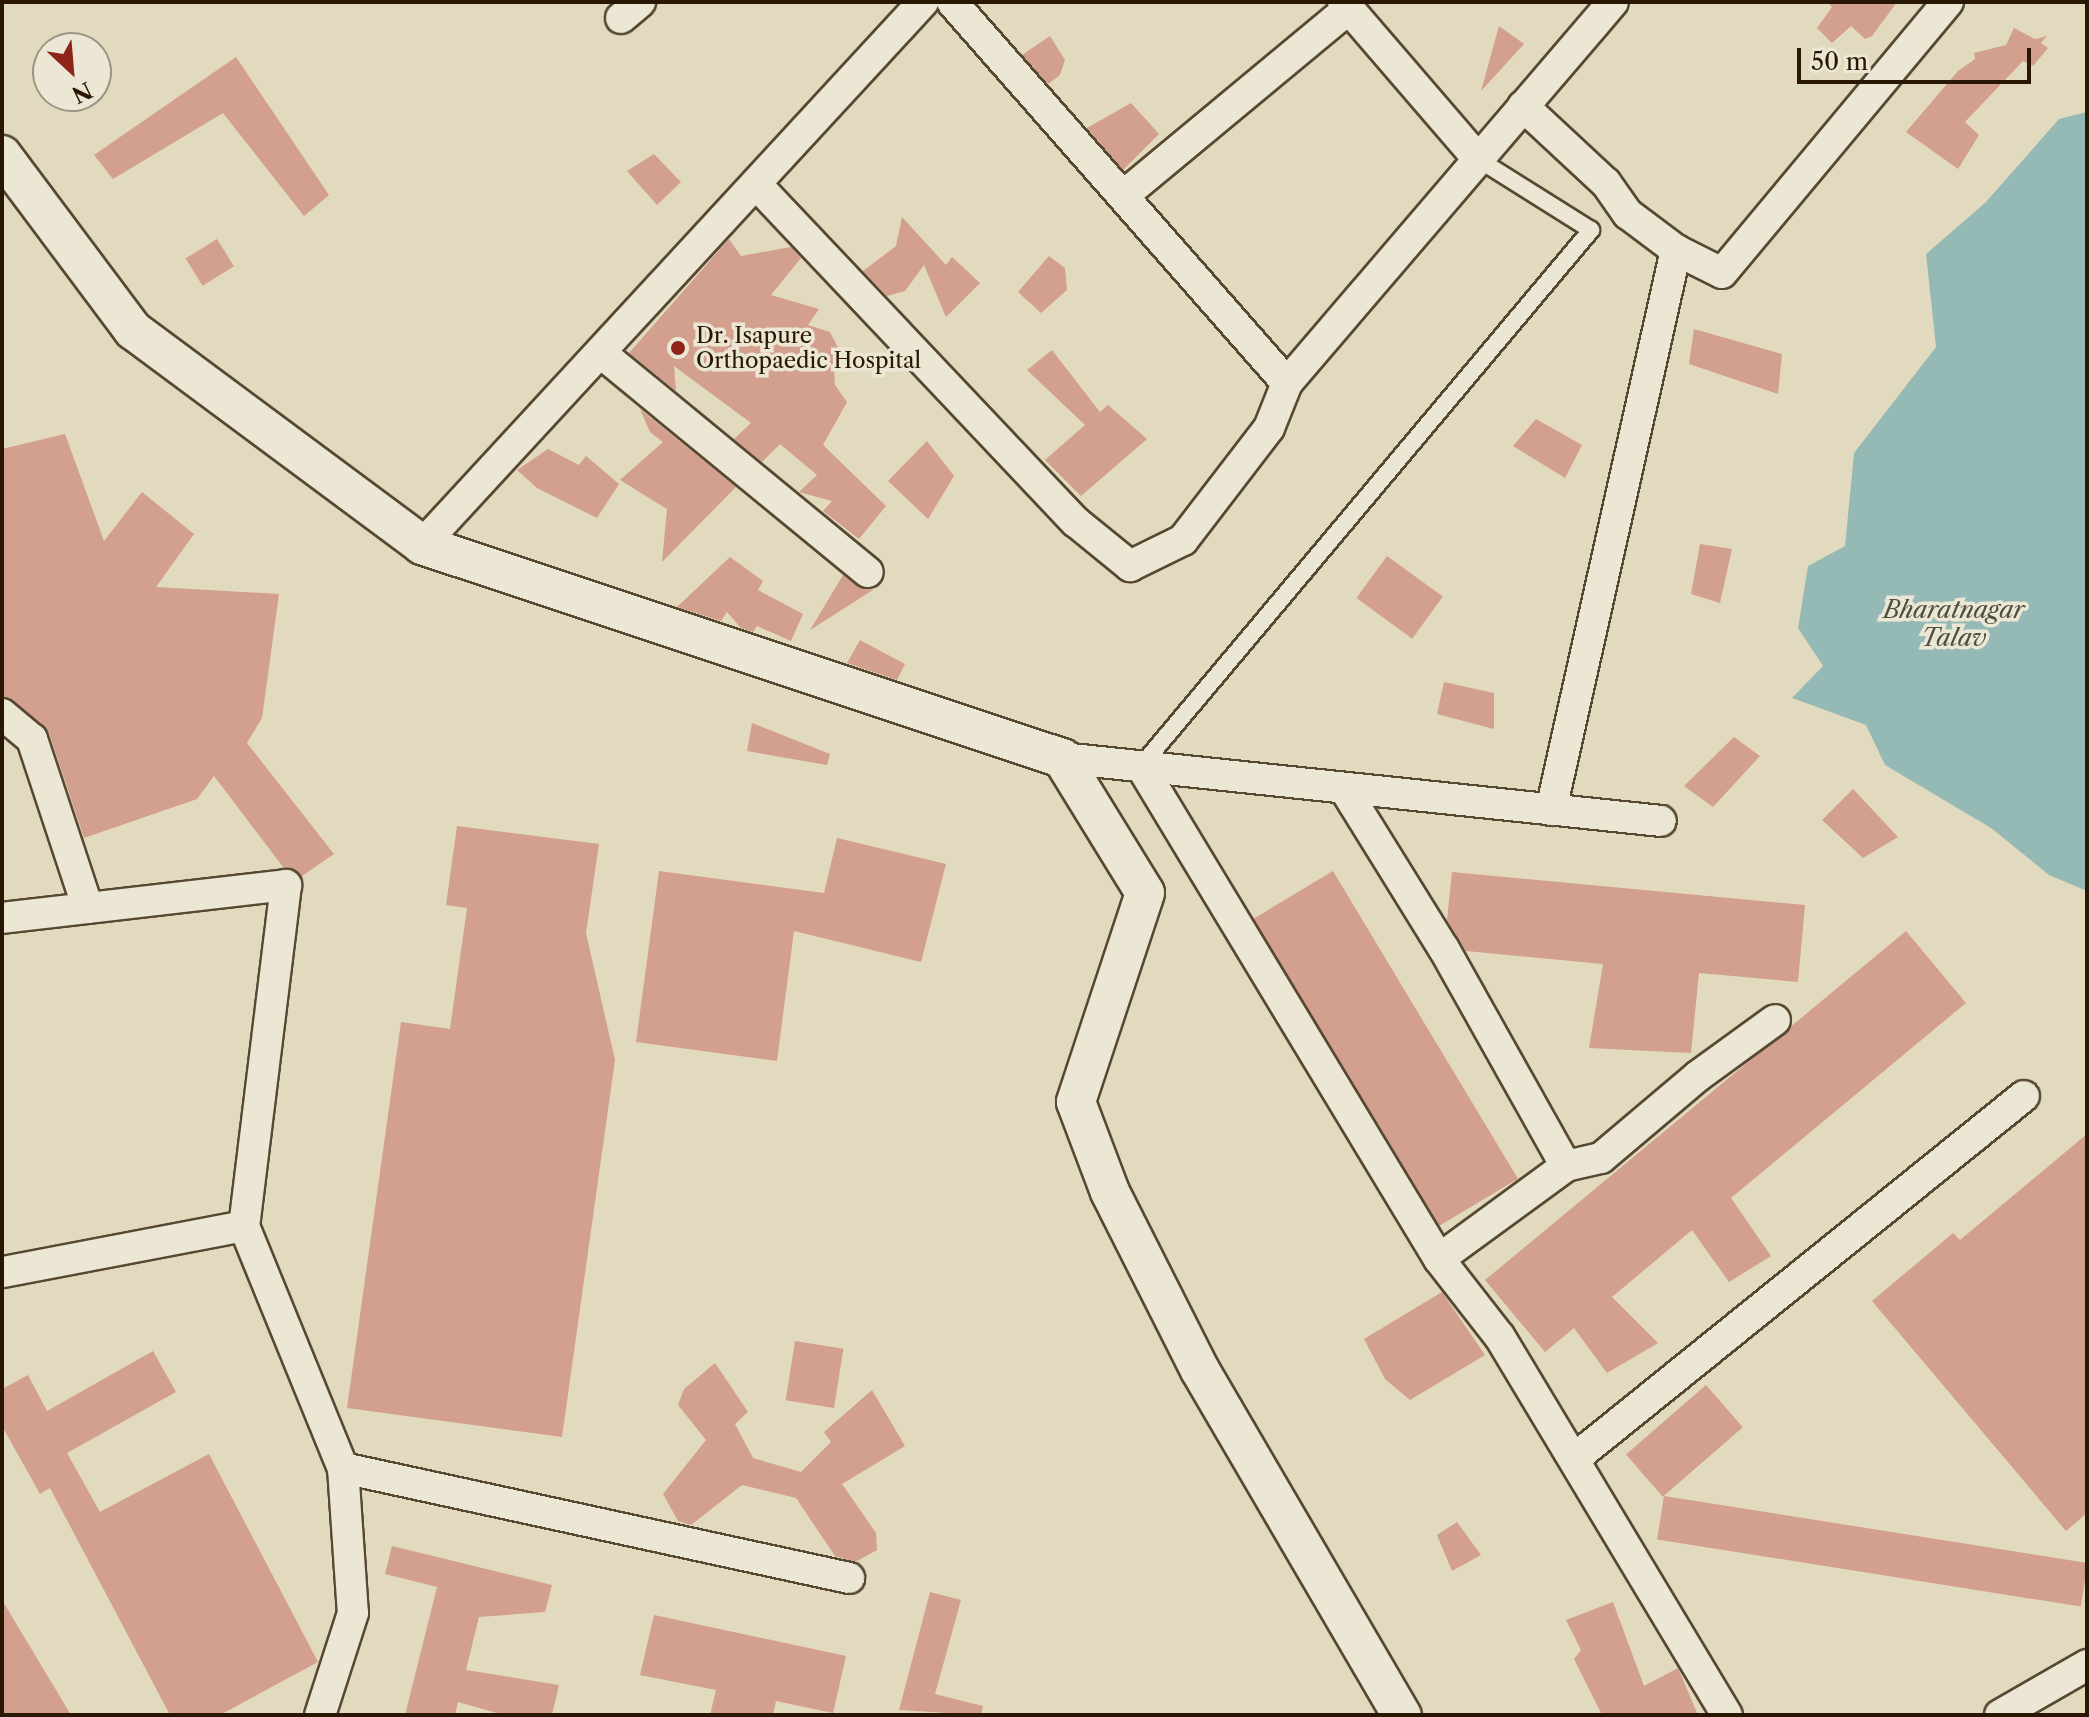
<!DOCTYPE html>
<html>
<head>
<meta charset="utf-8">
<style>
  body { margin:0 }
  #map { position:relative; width:2089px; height:1717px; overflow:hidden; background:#e2dabe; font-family:"Libre Caslon Text",serif }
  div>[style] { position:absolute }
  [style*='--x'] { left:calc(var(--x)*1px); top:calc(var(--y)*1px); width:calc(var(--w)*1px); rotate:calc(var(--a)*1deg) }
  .water>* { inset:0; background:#95bab6 }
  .building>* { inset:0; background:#d39f8e; transform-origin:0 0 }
  .roads { filter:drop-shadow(2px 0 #574832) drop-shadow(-2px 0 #574832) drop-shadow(0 2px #574832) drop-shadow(0 -2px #574832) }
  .service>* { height:16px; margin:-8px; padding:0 8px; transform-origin:8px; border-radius:8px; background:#ece7d5 }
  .minor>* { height:30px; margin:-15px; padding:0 15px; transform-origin:15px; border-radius:15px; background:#ece7d5 }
  .tertiary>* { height:38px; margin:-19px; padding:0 19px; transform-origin:19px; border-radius:19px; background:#ece7d5 }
  .dots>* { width:22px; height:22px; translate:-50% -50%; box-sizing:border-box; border:4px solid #ece7d5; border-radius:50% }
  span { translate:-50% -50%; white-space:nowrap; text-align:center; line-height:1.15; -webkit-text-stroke:7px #ece7d5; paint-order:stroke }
  .poi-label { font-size:22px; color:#291703 }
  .left { translate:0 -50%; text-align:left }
  .water-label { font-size:24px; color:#4f5042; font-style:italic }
  .frame { position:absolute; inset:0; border:4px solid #291703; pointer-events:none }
  .north { position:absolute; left:32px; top:32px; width:80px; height:80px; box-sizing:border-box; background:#ece7d5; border:2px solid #9e9481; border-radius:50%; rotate:154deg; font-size:22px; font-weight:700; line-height:32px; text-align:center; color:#291703 }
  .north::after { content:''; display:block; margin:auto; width:28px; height:36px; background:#8f2418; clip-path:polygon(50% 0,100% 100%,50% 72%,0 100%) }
  .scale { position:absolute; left:1797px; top:48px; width:234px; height:36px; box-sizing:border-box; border:4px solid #291703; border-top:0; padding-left:10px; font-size:24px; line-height:28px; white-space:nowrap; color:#291703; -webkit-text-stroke:6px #ece7d5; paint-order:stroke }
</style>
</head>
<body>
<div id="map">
  <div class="water">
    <div style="clip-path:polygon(2087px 112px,2087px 891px,2049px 875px,1991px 828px,1885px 765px,1866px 725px,1792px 698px,1823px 666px,1798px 628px,1808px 566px,1845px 546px,1854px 453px,1936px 347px,1926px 254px,1985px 203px,2059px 119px)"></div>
  </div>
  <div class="building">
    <div style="clip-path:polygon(1827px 2px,1897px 2px,1872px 36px,1865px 39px,1851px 26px,1832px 43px,1817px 28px,1832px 7px)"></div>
    <div style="clip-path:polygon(1499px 26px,1524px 44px,1481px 91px)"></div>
    <div style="clip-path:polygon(2014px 28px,2035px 39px,2047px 36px,2041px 43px,2048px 48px,2033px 66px,2023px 61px,1965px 122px,1979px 135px,1958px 169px,1906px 132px,1958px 71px,1975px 59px,1974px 53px,2006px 45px)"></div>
    <div style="clip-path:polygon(1050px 36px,1065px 60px,1060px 75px,1048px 84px,1022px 55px)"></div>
    <div style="clip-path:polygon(236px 57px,329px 195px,304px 216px,223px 113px,113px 179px,94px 155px)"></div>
    <div style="clip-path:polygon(1131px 103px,1159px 134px,1123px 170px,1087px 128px)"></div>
    <div style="clip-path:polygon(654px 154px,681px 182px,657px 205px,627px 171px)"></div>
    <div style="clip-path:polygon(902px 217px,946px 265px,952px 257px,980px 283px,946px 317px,924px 265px,905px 291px,887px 296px,863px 271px,896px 246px)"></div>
    <div style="left:217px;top:239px;width:32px;height:37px;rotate:58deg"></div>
    <div style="clip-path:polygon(729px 239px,741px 256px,791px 247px,801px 258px,771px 295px,819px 309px,808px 325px,830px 332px,844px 359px,834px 369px,835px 385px,847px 402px,823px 445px,886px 506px,859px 539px,823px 511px,832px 501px,799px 492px,817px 475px,780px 444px,762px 462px,734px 439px,751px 423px,674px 366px,676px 391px,629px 353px)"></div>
    <div style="clip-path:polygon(1049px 256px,1065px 268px,1067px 290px,1041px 313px,1018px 292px)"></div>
    <div style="clip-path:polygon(1694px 329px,1782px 354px,1778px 394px,1689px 364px)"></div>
    <div style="clip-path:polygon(1052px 350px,1100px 412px,1108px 405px,1147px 439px,1081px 496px,1045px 460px,1085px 425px,1027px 370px)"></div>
    <div style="clip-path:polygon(640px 409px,736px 487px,662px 562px,667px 509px,620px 480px,663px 442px,650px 432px)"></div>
    <div style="clip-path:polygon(1536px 419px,1582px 445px,1565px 478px,1513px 446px)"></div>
    <div style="clip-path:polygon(65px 434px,104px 541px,142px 492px,194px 534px,156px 587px,279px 594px,262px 718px,247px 743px,334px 854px,302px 876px,283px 867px,214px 776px,197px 799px,84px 838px,49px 733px,2px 695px,2px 449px)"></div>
    <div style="clip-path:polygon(927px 441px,954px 476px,928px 519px,888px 481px)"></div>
    <div style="clip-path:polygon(548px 449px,579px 465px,586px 456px,619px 484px,597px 518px,537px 488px,517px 470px)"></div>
    <div style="clip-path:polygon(1700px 544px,1732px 549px,1720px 603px,1691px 594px)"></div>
    <div style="left:1387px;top:556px;width:69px;height:52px;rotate:36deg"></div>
    <div style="clip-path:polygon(730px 557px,763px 581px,758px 590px,803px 614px,791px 641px,757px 626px,753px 632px,741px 628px,727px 612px,721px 621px,677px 607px)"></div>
    <div style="clip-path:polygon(843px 575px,857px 586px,873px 590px,810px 630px)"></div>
    <div style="clip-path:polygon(860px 640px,905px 664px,897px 680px,847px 663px)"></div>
    <div style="clip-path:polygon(1444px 682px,1494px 693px,1494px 729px,1437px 714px)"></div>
    <div style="clip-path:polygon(752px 723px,830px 754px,827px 765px,747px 751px)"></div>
    <div style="clip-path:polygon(1734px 737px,1760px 756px,1713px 807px,1684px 786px)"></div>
    <div style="clip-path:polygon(1853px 789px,1898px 837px,1863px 858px,1822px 820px)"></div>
    <div style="clip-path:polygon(457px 826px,599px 844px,586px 933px,615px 1060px,562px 1437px,347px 1408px,401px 1022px,450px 1029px,467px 908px,446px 905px)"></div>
    <div style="clip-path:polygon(837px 838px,946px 864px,921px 962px,794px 931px,777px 1061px,636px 1042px,659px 871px,824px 893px)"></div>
    <div style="left:1333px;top:871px;width:359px;height:93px;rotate:59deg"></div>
    <div style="clip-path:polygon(1452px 872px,1805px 905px,1798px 982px,1699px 973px,1691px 1053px,1589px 1048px,1603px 964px,1466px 951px,1447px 920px)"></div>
    <div style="clip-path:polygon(1906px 931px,1966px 1003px,1731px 1198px,1771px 1256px,1729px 1282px,1692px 1230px,1612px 1297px,1658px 1343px,1607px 1373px,1574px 1328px,1545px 1352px,1485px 1280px)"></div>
    <div style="clip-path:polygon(2087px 1134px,2087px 1513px,2066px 1531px,1872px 1301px,1953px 1233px,1960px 1240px)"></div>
    <div style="clip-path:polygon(1442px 1292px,1485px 1355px,1410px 1400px,1385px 1379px,1364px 1339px)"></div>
    <div style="left:795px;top:1341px;width:49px;height:60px;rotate:9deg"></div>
    <div style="clip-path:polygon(153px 1351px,176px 1392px,67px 1453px,100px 1512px,209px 1454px,318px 1662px,220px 1715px,170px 1715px,50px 1488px,40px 1494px,2px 1426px,2px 1389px,28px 1375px,47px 1411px)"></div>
    <div style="clip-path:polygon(715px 1363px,748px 1412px,735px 1424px,753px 1458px,801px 1472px,831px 1442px,824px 1432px,872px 1390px,905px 1446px,842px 1484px,876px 1533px,877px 1550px,855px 1562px,835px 1556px,796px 1498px,742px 1485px,691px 1525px,678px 1521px,663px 1494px,706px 1440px,678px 1405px,684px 1389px)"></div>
    <div style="left:1706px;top:1385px;width:56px;height:106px;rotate:49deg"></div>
    <div style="left:1664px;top:1496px;width:429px;height:44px;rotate:9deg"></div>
    <div style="clip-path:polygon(1457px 1522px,1481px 1555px,1452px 1571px,1437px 1535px)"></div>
    <div style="clip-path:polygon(392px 1546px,552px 1585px,545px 1612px,479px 1617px,466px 1670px,559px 1685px,552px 1715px,504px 1715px,458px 1702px,455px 1715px,405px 1715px,437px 1587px,385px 1574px)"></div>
    <div style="clip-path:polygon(930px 1592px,961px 1600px,935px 1694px,983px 1706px,981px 1715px,899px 1710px)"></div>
    <div style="clip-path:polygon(2px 1600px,71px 1715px,2px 1715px)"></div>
    <div style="clip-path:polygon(1613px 1602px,1644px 1686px,1678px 1668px,1698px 1715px,1602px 1715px,1574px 1659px,1581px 1650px,1566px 1620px)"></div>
    <div style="clip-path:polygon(654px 1615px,846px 1656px,833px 1713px,776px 1701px,773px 1715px,710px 1715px,716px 1690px,640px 1675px)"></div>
  </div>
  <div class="roads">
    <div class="service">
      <div style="--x:1141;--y:766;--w:700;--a:-49.98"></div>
      <div style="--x:1591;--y:230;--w:133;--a:-147.9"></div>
    </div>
    <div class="minor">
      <div style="--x:952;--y:2;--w:507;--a:48.68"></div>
      <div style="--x:1343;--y:2;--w:207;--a:49.3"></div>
      <div style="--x:621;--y:18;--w:25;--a:-40"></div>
      <div style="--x:1523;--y:106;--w:113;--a:42.9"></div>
      <div style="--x:1606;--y:183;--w:38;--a:55"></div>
      <div style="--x:1628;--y:214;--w:60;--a:36.9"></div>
      <div style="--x:756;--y:184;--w:465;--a:46.6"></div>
      <div style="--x:1076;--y:522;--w:70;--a:39.2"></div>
      <div style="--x:1130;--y:566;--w:59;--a:-26.1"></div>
      <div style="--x:1183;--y:540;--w:141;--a:-52.5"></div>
      <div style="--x:1269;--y:428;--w:48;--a:-68.2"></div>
      <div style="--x:1287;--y:383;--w:501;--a:-49.45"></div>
      <div style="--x:1123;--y:196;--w:293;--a:-39.7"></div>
      <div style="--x:601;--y:353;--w:345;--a:39.4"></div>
      <div style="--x:422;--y:545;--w:739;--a:-47.3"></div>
      <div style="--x:2;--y:714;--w:39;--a:40"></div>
      <div style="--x:32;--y:739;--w:178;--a:71.7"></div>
      <div style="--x:1062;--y:758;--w:602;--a:6"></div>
      <div style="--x:1141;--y:766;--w:576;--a:58.85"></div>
      <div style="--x:1344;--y:788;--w:190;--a:58.2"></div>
      <div style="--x:1444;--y:949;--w:249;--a:60.7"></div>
      <div style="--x:1551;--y:810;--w:574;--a:-77.42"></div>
      <div style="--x:1676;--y:250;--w:51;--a:26.6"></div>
      <div style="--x:1722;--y:273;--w:353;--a:-50.2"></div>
      <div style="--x:2;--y:918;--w:286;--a:-6.6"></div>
      <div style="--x:286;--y:885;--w:344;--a:97"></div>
      <div style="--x:244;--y:1226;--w:246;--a:169.2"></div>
      <div style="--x:244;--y:1226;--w:261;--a:67.8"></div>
      <div style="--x:343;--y:1468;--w:145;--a:86.1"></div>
      <div style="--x:353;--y:1613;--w:107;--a:107.9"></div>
      <div style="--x:1574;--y:1459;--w:578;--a:-38.89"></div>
      <div style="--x:343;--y:1468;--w:518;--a:12.26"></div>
      <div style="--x:1727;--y:1715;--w:442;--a:-121"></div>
      <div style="--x:1499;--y:1336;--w:98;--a:-127.9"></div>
      <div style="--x:1439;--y:1259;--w:157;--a:-36.2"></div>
      <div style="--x:1566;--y:1166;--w:36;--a:-13"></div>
      <div style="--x:1601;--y:1158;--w:127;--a:-40.2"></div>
      <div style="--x:1698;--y:1076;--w:95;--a:-36"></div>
      <div style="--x:2000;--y:1715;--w:100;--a:-29.9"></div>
    </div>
    <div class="tertiary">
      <div style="--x:2;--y:155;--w:219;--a:53.2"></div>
      <div style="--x:133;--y:330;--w:360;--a:36.6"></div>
      <div style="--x:422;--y:545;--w:675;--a:18.41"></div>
      <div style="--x:1062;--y:758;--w:158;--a:58.4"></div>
      <div style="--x:1145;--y:893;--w:220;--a:108.3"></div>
      <div style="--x:1076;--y:1102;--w:96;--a:69.3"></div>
      <div style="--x:1110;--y:1192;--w:199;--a:63.2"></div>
      <div style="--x:1200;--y:1370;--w:400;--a:59.7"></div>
    </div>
  </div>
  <div class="dots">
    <div style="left:678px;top:348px;background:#8f2418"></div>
  </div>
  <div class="poi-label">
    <span class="left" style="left:696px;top:348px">Dr. Isapure<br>Orthopaedic Hospital</span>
  </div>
  <div class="water-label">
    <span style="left:1954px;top:624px">Bharatnagar<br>Talav</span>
  </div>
  <div class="frame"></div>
  <div class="north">N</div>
  <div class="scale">50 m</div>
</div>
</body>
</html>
